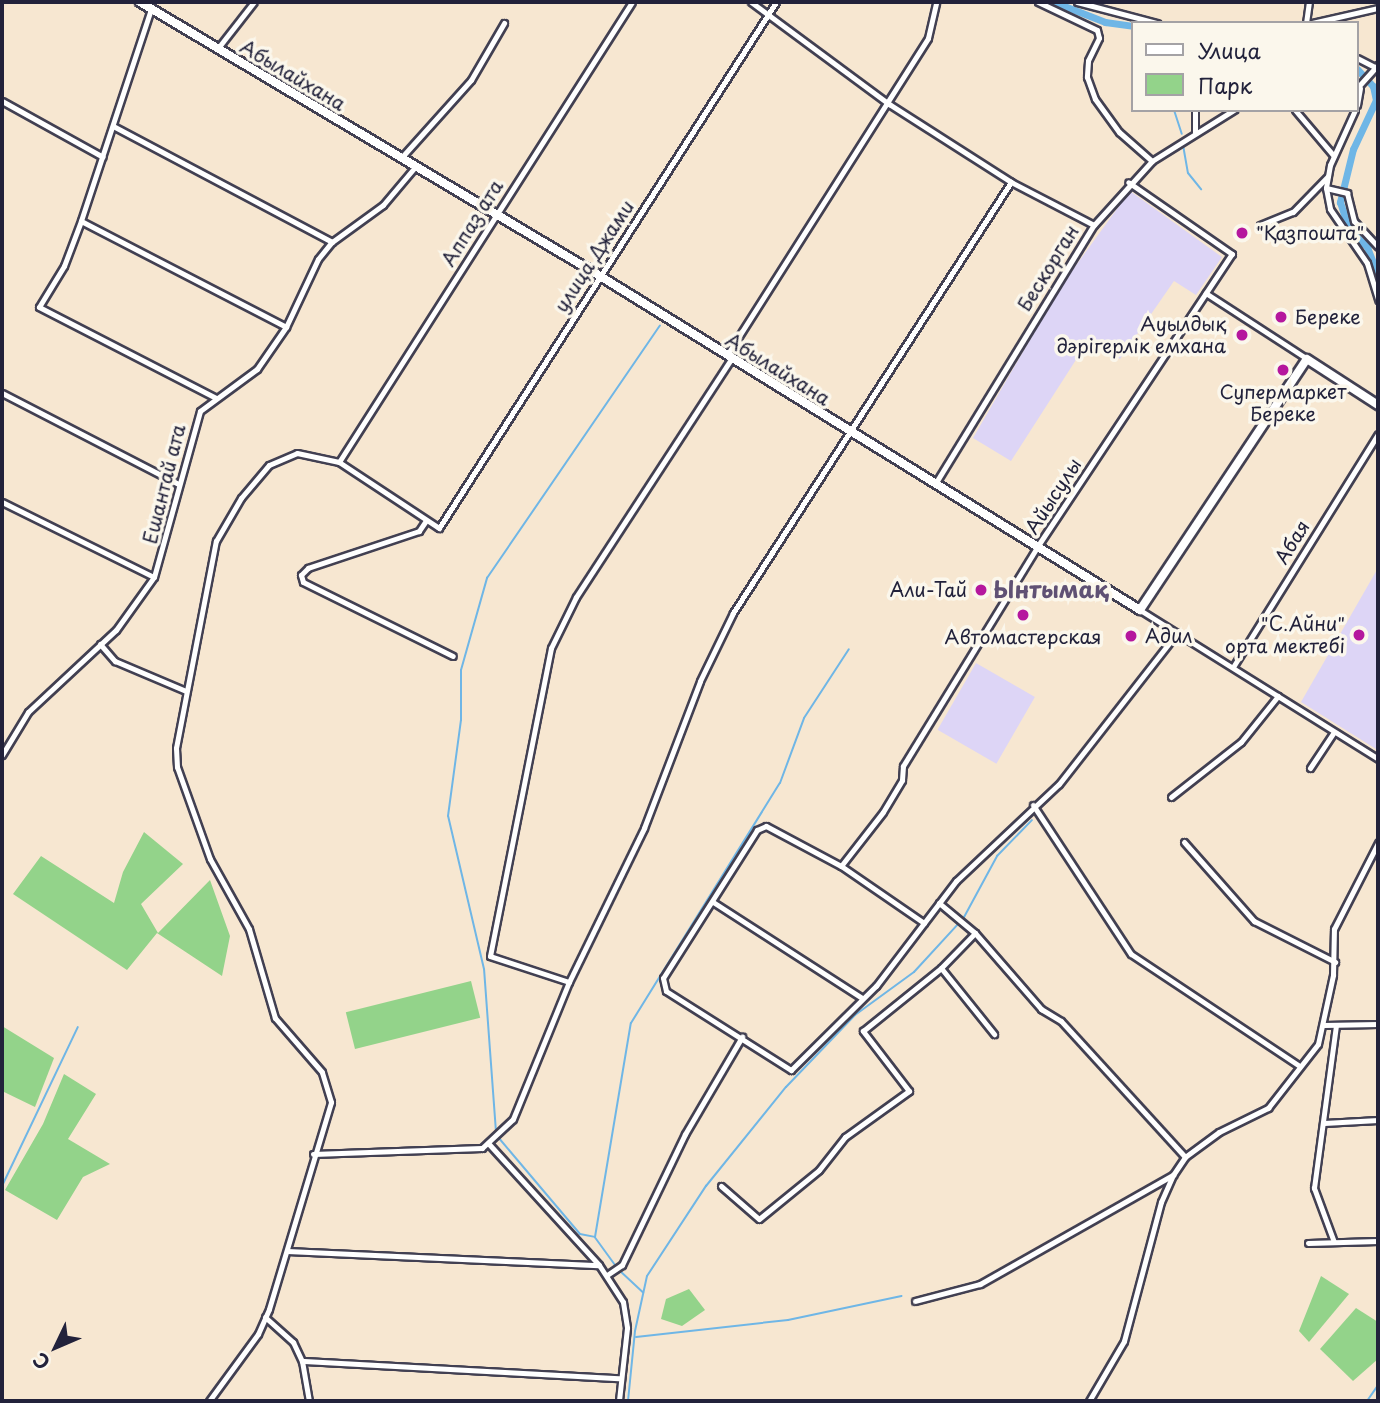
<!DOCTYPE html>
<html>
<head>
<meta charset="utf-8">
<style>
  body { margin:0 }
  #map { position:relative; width:1380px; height:1403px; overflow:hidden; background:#f7e7d1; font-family:"Playpen Sans",sans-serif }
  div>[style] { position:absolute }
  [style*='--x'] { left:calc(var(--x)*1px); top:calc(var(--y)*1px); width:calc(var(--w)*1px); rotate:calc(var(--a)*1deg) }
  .built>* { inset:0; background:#ddd5f6; transform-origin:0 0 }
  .green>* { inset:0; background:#93d38a; transform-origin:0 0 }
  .stream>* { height:2px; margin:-1px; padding:0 1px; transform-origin:1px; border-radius:1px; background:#6fb6e6 }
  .canal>* { height:7px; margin:-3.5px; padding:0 3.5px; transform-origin:3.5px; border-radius:3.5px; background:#6fb6e6 }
  .roads { filter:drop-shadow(2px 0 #424052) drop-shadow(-2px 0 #424052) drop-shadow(0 2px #424052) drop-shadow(0 -2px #424052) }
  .pedestrian>* { height:4.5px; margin:-2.25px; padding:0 2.25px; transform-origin:2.25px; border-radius:2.25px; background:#fff }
  .minor>* { height:5px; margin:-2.5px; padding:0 2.5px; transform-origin:2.5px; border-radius:2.5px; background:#fff }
  .secondary>* { height:8px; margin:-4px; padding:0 4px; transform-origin:4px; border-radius:4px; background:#fff }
  .dots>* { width:19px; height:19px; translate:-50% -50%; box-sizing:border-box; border:4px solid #fbf7ec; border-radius:50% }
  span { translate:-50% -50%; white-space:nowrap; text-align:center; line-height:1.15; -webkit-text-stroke:7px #fbf7ec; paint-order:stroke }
  .street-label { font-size:19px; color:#22223b }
  .poi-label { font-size:19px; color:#22223b }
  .left { translate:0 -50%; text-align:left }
  .right { translate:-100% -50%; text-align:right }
  .quarter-label { font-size:23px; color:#5f5174; font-weight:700 }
  .frame { position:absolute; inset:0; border:4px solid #22223b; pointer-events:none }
  .legend { position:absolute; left:1131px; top:21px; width:228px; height:91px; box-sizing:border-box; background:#fbf7ec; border:2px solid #a4a2a5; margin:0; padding:9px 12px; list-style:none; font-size:21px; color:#22223b }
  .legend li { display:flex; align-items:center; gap:14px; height:35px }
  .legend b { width:35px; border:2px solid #a4a2a5 }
  .north { position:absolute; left:21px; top:1312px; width:70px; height:70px; -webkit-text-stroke:5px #fbf7ec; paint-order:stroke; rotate:226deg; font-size:19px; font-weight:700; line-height:28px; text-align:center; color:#22223b }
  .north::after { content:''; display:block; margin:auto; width:24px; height:32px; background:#22223b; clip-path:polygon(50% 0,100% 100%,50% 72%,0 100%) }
</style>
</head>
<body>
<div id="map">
  <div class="built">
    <div style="clip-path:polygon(1130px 191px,1222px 257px,1196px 295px,1174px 281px,1120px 359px,1090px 338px,1011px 461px,973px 438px,1061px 286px)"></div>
    <div style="clip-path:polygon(1378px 568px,1378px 746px,1376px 749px,1301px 702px)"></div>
    <div style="left:976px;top:663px;width:68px;height:77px;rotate:30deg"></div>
  </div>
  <div class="green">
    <div style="clip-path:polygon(144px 832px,183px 864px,141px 904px,158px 933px,210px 880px,230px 936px,222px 976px,157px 933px,127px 970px,13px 894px,41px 856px,114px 903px,123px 872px)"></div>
    <div style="left:471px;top:981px;width:38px;height:129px;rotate:76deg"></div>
    <div style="clip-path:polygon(2px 1026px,54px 1058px,35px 1107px,2px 1091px)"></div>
    <div style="clip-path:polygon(64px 1074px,96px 1094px,68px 1139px,110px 1164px,83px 1177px,57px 1220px,5px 1190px,43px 1124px)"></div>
    <div style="clip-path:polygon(1321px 1276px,1349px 1294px,1309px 1342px,1299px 1331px)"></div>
    <div style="clip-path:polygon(689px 1289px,705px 1310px,682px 1326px,661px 1319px,666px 1299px)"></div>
    <div style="clip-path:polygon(1356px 1308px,1378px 1322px,1378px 1359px,1353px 1381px,1320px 1349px)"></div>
  </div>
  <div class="stream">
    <div style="--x:1174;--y:110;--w:25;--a:72"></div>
    <div style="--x:1183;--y:145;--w:28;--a:80"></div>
    <div style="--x:1188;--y:173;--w:21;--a:51"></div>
    <div style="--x:963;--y:919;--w:72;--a:-61.6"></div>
    <div style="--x:997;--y:856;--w:50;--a:-45.8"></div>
    <div style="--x:496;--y:1132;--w:163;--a:-94.2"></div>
    <div style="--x:484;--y:969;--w:157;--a:-103.2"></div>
    <div style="--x:448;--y:816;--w:97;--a:-82.3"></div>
    <div style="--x:461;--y:720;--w:50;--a:-90"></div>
    <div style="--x:461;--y:670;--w:96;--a:-74.2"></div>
    <div style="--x:487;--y:578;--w:306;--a:-55.6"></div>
    <div style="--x:498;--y:1137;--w:127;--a:49.8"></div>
    <div style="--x:580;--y:1234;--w:15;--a:11"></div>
    <div style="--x:2;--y:1186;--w:176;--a:-64.5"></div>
    <div style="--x:615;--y:1265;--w:34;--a:-126"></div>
    <div style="--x:595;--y:1237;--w:217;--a:-80.5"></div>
    <div style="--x:631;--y:1023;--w:282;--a:-58.2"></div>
    <div style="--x:780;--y:783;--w:69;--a:-69.7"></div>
    <div style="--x:804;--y:718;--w:82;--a:-56.9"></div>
    <div style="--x:619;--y:1270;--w:33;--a:43"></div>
    <div style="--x:636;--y:1337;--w:153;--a:-6.4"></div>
    <div style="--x:788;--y:1320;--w:116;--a:-11.9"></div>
    <div style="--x:628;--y:1401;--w:70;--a:-84.3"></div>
    <div style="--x:635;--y:1331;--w:56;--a:-77.7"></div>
    <div style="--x:647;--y:1276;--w:108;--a:-56.8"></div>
    <div style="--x:706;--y:1186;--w:127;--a:-51.1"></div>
    <div style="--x:786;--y:1087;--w:100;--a:-46.2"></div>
    <div style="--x:855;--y:1015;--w:73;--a:-36.1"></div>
    <div style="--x:914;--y:972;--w:67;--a:-47.4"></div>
    <div style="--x:1367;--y:1401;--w:19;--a:-55"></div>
  </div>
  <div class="canal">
    <div style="--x:1054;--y:2;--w:55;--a:21.4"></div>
    <div style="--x:1105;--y:22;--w:28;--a:8"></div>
    <div style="--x:1357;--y:69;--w:23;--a:47"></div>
    <div style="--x:1373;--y:86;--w:14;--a:78"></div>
    <div style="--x:1376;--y:100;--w:54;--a:115.1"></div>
    <div style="--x:1353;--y:149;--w:55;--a:103.8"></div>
    <div style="--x:1340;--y:202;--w:29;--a:72"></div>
    <div style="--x:1349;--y:230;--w:25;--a:43"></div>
    <div style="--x:1367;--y:247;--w:31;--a:69"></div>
  </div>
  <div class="roads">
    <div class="pedestrian">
      <div style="--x:1206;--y:293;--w:119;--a:33"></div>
    </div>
    <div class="minor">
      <div style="--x:751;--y:2;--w:172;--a:36.5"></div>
      <div style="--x:889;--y:104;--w:145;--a:32.6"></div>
      <div style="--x:1011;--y:182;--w:93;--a:27.4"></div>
      <div style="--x:1038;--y:2;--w:65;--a:25.4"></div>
      <div style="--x:1097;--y:30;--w:8;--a:76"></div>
      <div style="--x:1099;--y:38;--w:25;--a:116"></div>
      <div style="--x:1088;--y:61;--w:16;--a:94"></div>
      <div style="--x:1087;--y:77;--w:23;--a:70"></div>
      <div style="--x:1095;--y:99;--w:41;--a:54"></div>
      <div style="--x:1119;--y:132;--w:44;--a:41.3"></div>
      <div style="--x:1077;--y:2;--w:83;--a:14.7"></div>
      <div style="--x:151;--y:9;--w:223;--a:108.3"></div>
      <div style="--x:81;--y:221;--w:48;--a:110.7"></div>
      <div style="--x:64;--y:266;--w:48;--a:121.4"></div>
      <div style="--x:39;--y:307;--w:199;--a:27.2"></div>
      <div style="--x:1306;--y:23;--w:21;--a:-82"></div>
      <div style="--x:1312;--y:23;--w:68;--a:-12.8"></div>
      <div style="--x:218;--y:48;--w:58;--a:-52"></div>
      <div style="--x:1357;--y:58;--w:22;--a:27"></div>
      <div style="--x:1357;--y:88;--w:31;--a:-48"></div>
      <div style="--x:2;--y:101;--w:115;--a:29"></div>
      <div style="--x:1357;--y:105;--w:17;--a:-80"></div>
      <div style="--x:1295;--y:110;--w:60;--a:49.7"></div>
      <div style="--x:1355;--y:110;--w:60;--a:114.4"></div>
      <div style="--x:1330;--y:165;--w:23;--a:100"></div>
      <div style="--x:1326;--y:188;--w:21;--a:79"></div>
      <div style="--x:1330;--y:209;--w:65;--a:55.6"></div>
      <div style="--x:1367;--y:263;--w:39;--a:73"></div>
      <div style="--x:113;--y:126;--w:248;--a:27.9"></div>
      <div style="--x:1195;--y:132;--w:22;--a:-90"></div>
      <div style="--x:401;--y:158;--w:105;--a:-48.1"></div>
      <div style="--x:471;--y:80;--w:66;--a:-59.9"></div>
      <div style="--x:1326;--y:188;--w:22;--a:13"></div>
      <div style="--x:1347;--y:193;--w:29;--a:76"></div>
      <div style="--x:1354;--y:221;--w:35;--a:47"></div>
      <div style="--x:81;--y:221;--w:231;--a:27.3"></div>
      <div style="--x:1260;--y:225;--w:35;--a:-22"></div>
      <div style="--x:1293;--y:212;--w:50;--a:-45.8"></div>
      <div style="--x:727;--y:355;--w:375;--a:-57.6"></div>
      <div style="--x:928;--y:38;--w:37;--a:-77"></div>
      <div style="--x:2;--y:393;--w:198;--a:27.3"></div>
      <div style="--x:339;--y:462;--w:545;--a:-57.5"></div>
      <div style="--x:935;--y:484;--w:304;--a:-58.5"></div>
      <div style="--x:1094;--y:225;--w:86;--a:-47.8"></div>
      <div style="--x:1152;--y:161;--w:97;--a:-31.9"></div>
      <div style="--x:2;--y:502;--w:169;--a:26.3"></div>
      <div style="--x:425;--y:522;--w:11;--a:124"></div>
      <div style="--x:419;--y:531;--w:117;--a:161.6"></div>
      <div style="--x:308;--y:568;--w:10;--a:135"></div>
      <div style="--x:301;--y:575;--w:7;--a:74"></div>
      <div style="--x:303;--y:582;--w:167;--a:26.3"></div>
      <div style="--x:1140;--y:610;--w:281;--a:32"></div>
      <div style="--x:100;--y:644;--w:23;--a:49"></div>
      <div style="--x:115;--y:661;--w:77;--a:22.9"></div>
      <div style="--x:1233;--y:667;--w:274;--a:-58.1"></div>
      <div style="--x:2;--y:755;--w:50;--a:-58.8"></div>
      <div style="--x:28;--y:712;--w:120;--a:-43"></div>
      <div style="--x:116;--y:630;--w:65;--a:-54.4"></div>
      <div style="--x:154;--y:577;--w:172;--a:-74.5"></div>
      <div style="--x:200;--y:411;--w:71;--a:-36.4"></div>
      <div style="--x:257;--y:369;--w:51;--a:-55.4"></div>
      <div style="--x:286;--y:327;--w:75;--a:-64.8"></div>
      <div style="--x:318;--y:259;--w:22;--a:-51"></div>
      <div style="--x:332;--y:242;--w:63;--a:-36"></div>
      <div style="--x:383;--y:205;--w:50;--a:-49.9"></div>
      <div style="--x:1310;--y:768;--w:43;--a:-56.3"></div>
      <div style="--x:1171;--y:797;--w:89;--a:-38.2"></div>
      <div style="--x:1241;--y:742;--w:59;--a:-51.2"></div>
      <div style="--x:1033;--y:805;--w:178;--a:56.7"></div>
      <div style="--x:1131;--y:954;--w:201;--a:33.6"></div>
      <div style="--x:1184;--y:842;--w:106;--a:48.5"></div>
      <div style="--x:1254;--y:921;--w:91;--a:26.8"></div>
      <div style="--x:841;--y:866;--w:68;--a:-52.1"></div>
      <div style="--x:883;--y:812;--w:37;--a:-59"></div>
      <div style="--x:902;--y:780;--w:14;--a:-86"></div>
      <div style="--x:903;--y:766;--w:257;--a:-58.5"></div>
      <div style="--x:1037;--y:547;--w:352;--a:-56.4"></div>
      <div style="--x:1232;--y:254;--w:126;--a:-145.3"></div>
      <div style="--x:713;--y:902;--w:177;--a:32.8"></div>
      <div style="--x:924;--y:923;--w:101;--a:-145.5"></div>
      <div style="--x:841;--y:866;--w:85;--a:-151.9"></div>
      <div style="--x:766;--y:826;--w:10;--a:156"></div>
      <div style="--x:757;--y:830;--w:175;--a:122.4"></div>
      <div style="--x:663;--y:978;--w:13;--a:77"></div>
      <div style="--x:666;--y:991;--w:148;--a:32.3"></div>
      <div style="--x:791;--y:1070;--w:120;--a:-44.7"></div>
      <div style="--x:876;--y:986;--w:132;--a:-52.7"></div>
      <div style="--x:956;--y:881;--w:141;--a:-43.3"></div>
      <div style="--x:1059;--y:784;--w:192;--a:-52"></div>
      <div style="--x:975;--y:933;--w:101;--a:49"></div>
      <div style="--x:1041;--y:1009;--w:23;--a:31"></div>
      <div style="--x:1061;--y:1021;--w:184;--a:47.6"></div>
      <div style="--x:941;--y:968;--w:85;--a:51.2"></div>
      <div style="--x:569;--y:982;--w:83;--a:-161.8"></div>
      <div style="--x:490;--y:956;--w:314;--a:-78.8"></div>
      <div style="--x:551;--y:648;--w:57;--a:-63.9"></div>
      <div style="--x:576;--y:597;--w:285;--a:-56.9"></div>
      <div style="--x:1324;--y:1025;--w:54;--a:-1.1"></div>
      <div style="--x:1324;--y:1123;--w:54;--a:-3.2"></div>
      <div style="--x:488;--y:1143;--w:165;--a:47.7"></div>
      <div style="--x:599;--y:1265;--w:44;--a:57"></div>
      <div style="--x:623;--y:1302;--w:26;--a:81"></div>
      <div style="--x:627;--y:1328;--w:73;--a:96.3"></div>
      <div style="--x:313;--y:1154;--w:169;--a:-2"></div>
      <div style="--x:482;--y:1148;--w:42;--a:-43.1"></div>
      <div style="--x:513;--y:1119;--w:148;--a:-67.8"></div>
      <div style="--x:569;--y:982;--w:171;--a:-64"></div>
      <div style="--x:644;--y:828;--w:157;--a:-69.1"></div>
      <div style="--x:700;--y:681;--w:76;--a:-64.1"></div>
      <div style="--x:733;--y:613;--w:513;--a:-57.18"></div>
      <div style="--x:721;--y:1186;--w:50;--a:41"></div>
      <div style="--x:759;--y:1219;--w:77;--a:-39.2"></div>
      <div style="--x:819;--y:1170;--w:42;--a:-51.8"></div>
      <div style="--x:845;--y:1137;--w:79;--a:-35.7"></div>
      <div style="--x:909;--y:1091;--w:76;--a:-127.5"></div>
      <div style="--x:863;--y:1031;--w:100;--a:-38.9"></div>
      <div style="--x:941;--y:968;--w:49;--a:-45.8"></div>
      <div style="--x:975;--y:933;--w:47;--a:-140.2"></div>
      <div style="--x:1334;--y:1242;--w:58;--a:-110.3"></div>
      <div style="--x:1314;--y:1188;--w:164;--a:-82.3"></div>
      <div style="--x:1308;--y:1243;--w:70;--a:-1.6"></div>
      <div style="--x:287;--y:1251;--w:312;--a:2.6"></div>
      <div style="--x:607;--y:1275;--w:18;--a:-34"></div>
      <div style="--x:622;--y:1265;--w:145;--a:-64.3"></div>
      <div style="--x:685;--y:1134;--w:113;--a:-59.6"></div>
      <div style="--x:915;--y:1301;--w:67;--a:-14.7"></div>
      <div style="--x:980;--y:1284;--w:222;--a:-29.5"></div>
      <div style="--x:265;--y:1317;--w:38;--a:42"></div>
      <div style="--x:293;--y:1342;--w:21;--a:65"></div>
      <div style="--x:302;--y:1361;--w:41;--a:80.1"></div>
      <div style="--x:302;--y:1361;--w:319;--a:3.1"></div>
      <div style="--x:209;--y:1401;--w:83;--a:-53.8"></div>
      <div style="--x:258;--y:1334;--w:27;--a:-66"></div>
      <div style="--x:269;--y:1309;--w:216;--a:-73.3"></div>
      <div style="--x:331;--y:1102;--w:31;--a:-107"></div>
      <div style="--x:322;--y:1072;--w:72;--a:-131"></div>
      <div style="--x:275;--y:1018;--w:93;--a:-106.3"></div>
      <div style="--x:249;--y:929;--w:80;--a:-119.1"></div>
      <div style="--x:210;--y:859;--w:98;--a:-109.7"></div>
      <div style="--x:177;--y:767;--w:19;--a:-93"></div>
      <div style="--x:176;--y:748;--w:211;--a:-79.1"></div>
      <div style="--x:216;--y:541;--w:50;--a:-59.8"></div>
      <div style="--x:241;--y:498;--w:43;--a:-49.7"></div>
      <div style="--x:269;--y:465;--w:30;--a:-23"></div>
      <div style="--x:297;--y:453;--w:43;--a:12.1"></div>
      <div style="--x:339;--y:462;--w:120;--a:33.4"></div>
      <div style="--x:439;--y:528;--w:625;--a:-57.35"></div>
      <div style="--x:1089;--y:1401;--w:69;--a:-59.7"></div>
      <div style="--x:1124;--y:1341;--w:144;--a:-75.1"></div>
      <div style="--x:1161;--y:1202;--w:30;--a:-66"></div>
      <div style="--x:1173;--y:1175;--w:22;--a:-56"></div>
      <div style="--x:1185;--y:1157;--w:42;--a:-36.3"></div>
      <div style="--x:1219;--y:1132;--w:55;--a:-26.1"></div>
      <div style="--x:1268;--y:1108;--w:81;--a:-52"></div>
      <div style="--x:1318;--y:1044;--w:71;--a:-77.7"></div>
      <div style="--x:1333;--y:975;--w:46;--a:-88.8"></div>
      <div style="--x:1334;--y:929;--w:97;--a:-62.9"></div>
    </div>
    <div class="secondary">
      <div style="--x:140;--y:2;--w:535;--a:30.78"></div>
      <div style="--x:600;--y:276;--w:635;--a:31.74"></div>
      <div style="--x:1140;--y:610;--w:301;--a:-56.4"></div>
      <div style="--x:1307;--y:359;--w:85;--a:32.9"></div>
    </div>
  </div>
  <div class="dots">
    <div style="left:1242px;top:233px;background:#b5179e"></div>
    <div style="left:1281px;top:317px;background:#b5179e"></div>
    <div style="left:1242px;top:335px;background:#b5179e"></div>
    <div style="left:1283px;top:370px;background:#b5179e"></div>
    <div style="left:981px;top:590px;background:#b5179e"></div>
    <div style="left:1023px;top:615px;background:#b5179e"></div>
    <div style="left:1359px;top:635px;background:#b5179e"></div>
    <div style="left:1131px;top:636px;background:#b5179e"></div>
  </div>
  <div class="street-label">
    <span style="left:293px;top:75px;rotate:31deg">Абылайхана</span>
    <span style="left:472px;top:223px;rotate:-58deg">Аппаз ата</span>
    <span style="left:594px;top:256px;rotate:-57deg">улица Джами</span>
    <span style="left:1048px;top:268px;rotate:-58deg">Бескорган</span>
    <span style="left:778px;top:369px;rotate:32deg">Абылайхана</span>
    <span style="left:164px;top:484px;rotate:-76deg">Ешантай ата</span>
    <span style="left:1053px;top:496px;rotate:-57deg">Айысулы</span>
    <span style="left:1292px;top:542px;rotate:-58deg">Абая</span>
  </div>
  <div class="poi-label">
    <span class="left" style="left:1256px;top:233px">"Қазпошта"</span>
    <span class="left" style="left:1295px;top:317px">Береке</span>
    <span class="right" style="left:1226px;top:335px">Ауылдық<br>дәрігерлік емхана</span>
    <span style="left:1283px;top:403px">Супермаркет<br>Береке</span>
    <span class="right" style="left:967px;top:590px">Али-Тай</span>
    <span class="right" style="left:1345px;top:635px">"С.Айни"<br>орта мектебі</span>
    <span class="left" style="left:1145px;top:636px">Адил</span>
    <span style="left:1023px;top:637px">Автомастерская</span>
  </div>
  <div class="quarter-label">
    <span style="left:1051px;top:589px">Ынтымақ</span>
  </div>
  <div class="frame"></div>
  <ul class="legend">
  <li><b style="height:9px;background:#fff"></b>Улица</li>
  <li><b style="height:19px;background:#93d38a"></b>Парк</li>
  </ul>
  <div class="north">С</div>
</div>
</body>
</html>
